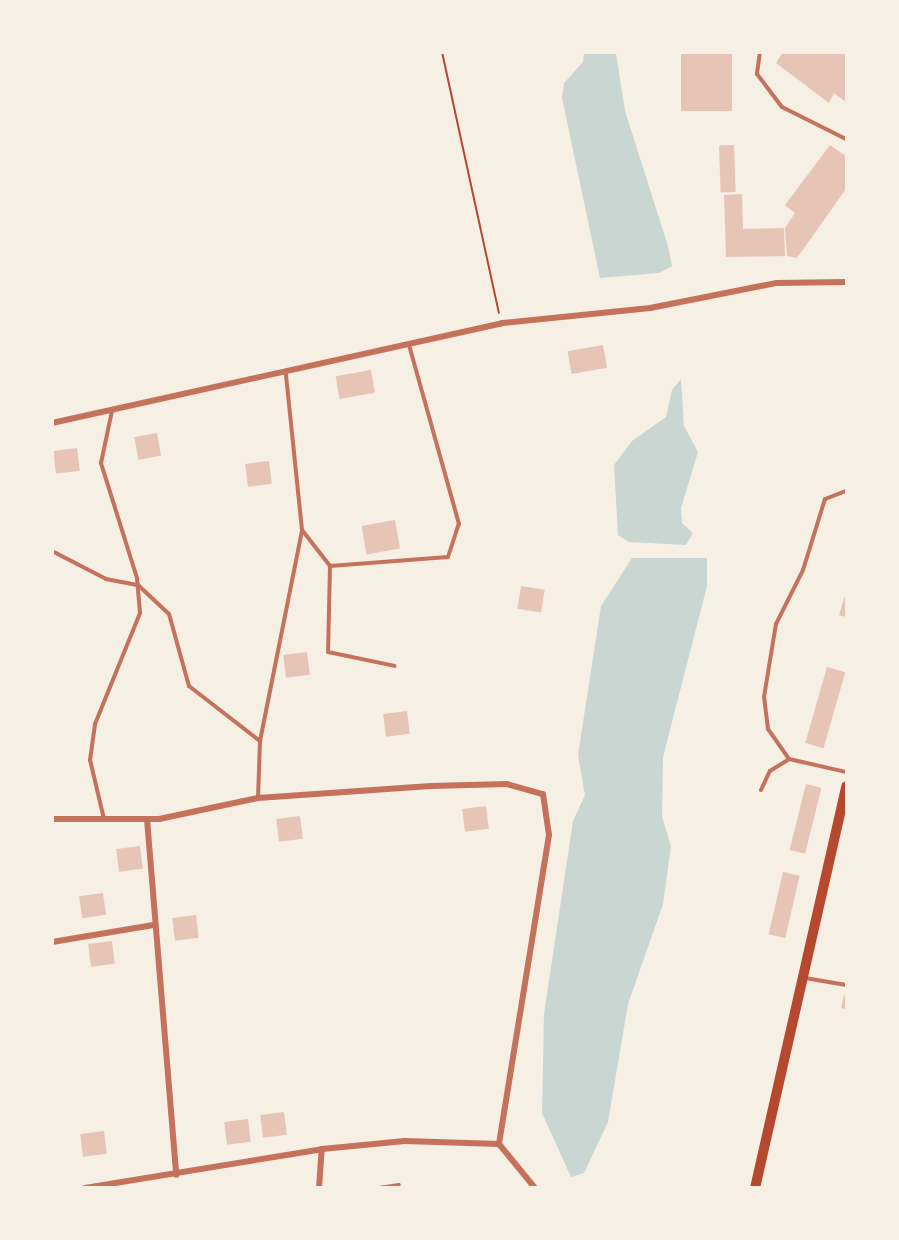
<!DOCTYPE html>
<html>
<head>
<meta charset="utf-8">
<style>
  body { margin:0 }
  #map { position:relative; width:899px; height:1240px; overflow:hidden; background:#f6efe4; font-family:Rubik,sans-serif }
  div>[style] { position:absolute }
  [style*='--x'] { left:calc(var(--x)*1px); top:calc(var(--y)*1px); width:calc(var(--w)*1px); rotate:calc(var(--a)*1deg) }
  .water>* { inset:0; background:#c9d6d2 }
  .building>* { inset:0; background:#e6c5b7; transform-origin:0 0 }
  .path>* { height:2px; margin:-1px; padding:0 1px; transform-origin:1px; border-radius:1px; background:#b5482f }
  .service>* { height:4px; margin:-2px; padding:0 2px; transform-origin:2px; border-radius:2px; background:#c5725c }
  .minor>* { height:6px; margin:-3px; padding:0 3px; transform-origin:3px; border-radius:3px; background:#c5725c }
  .secondary>* { height:10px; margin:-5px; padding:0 5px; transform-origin:5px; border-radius:5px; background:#b5482f }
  span { translate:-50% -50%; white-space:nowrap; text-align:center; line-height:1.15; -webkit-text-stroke:6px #f6efe4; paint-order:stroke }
  .frame { position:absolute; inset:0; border:54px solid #f6efe4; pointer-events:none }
</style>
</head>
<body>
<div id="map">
  <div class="water">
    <div style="clip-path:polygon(584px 53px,616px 53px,625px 111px,668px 246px,672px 266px,659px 273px,600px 278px,562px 98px,564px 83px,583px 62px)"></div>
    <div style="clip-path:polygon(681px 379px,684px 426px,698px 452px,681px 508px,682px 523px,693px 533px,686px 545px,629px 542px,618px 535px,614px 465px,632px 441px,666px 417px,672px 390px)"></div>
    <div style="clip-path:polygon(632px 558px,707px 558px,707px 586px,663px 757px,662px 817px,671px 846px,663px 904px,628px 1004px,608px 1122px,584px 1173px,571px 1177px,542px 1113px,544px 1014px,573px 821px,585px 795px,578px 755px,601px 606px)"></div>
  </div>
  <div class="building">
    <div style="left:681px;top:52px;width:51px;height:59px"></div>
    <div style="clip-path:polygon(783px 52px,846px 52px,846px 102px,834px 93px,829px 103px,776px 63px)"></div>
    <div style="left:734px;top:145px;width:47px;height:15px;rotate:88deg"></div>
    <div style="clip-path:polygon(830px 145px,846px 156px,846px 189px,797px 258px,787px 256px,785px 228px,795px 213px,785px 205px)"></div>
    <div style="clip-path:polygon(742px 194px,743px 229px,784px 228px,785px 256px,726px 257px,724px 195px)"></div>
    <div style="left:603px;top:345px;width:23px;height:36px;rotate:80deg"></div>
    <div style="left:371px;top:370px;width:23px;height:36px;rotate:80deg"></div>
    <div style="left:157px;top:433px;width:23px;height:23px;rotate:80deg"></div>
    <div style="left:77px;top:448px;width:23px;height:24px;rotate:83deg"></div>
    <div style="left:269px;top:461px;width:23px;height:24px;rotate:83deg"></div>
    <div style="left:395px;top:520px;width:29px;height:34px;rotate:80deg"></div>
    <div style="left:521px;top:586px;width:24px;height:23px;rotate:9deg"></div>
    <div style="clip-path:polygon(846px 592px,846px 617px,839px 615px)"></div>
    <div style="left:307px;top:652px;width:23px;height:24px;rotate:83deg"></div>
    <div style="left:827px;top:667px;width:19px;height:79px;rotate:16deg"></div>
    <div style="left:407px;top:711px;width:23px;height:24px;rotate:83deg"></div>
    <div style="left:806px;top:784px;width:16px;height:68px;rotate:14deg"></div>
    <div style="left:486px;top:806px;width:23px;height:24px;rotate:83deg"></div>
    <div style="left:300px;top:816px;width:23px;height:24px;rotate:83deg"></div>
    <div style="left:140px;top:846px;width:23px;height:24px;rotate:83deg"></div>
    <div style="left:783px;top:872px;width:17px;height:64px;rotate:13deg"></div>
    <div style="left:103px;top:893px;width:22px;height:24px;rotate:82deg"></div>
    <div style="left:196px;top:915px;width:23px;height:24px;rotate:83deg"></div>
    <div style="left:112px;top:941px;width:23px;height:24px;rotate:83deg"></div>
    <div style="clip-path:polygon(844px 995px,846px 996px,846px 1009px,841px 1008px)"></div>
    <div style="left:284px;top:1112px;width:23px;height:24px;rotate:83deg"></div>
    <div style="left:248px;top:1119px;width:23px;height:24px;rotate:83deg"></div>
    <div style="left:104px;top:1131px;width:23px;height:24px;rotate:83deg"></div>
  </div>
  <div class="path">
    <div style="--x:442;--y:52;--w:267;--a:77.7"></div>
  </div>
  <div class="service">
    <div style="--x:760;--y:52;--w:22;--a:98"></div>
    <div style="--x:757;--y:74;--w:41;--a:52.9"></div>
    <div style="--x:782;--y:107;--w:72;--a:26.6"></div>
    <div style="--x:302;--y:530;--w:46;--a:52.1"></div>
    <div style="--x:330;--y:566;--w:118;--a:-4.4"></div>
    <div style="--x:448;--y:557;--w:35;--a:-72"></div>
    <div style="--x:459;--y:524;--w:183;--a:-105.6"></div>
    <div style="--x:52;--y:551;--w:61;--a:27.4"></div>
    <div style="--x:106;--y:579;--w:33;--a:11"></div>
    <div style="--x:138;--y:585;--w:42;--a:43.1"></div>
    <div style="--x:169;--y:614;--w:75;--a:74.5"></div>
    <div style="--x:189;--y:686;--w:90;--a:37.8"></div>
    <div style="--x:260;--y:741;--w:56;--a:92"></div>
    <div style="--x:330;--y:566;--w:86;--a:91.3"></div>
    <div style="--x:328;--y:652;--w:68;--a:11.8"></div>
    <div style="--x:260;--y:741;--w:215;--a:-78.7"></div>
    <div style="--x:302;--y:530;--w:156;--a:-95.9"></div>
    <div style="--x:789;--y:759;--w:37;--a:-125"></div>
    <div style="--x:768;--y:729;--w:32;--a:-97"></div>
    <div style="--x:764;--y:697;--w:74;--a:-80.7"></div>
    <div style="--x:776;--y:624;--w:60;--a:-63.4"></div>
    <div style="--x:803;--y:570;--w:74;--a:-72.8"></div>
    <div style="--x:825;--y:499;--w:22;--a:-21"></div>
    <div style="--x:761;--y:790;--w:21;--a:-65"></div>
    <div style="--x:770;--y:771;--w:22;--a:-32"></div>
    <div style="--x:789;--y:759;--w:58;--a:12.8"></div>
    <div style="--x:104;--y:819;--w:61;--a:-103.3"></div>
    <div style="--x:90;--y:760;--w:36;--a:-82"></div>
    <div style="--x:95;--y:724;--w:120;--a:-67.9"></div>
    <div style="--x:140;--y:613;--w:35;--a:-95"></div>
    <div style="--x:137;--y:578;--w:121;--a:-107.4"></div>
    <div style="--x:101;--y:463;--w:53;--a:-78.1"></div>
    <div style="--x:805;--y:978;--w:42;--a:9.7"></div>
    <div style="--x:379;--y:1188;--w:20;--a:-9"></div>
  </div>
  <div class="minor">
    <div style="--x:52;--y:423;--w:461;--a:-12.5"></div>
    <div style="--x:502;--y:323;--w:149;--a:-5.8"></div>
    <div style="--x:650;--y:308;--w:128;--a:-11.2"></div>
    <div style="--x:776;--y:283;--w:70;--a:-0.8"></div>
    <div style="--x:52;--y:819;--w:107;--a:0"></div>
    <div style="--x:159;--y:819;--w:101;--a:-12"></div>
    <div style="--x:258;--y:798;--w:173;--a:-4"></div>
    <div style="--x:431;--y:786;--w:76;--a:-1.5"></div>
    <div style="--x:507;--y:784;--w:37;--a:16"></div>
    <div style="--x:543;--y:794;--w:41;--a:81.7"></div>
    <div style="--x:549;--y:835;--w:313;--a:99.2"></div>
    <div style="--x:499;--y:1144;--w:57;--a:50.7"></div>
    <div style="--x:147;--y:819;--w:357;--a:85.3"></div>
    <div style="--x:52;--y:942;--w:103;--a:-9.5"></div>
    <div style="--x:85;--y:1188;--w:240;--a:-9.3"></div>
    <div style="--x:322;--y:1149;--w:83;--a:-5.5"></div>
    <div style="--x:405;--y:1141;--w:94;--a:1.8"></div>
    <div style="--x:319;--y:1188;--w:39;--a:-86"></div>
  </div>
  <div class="secondary">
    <div style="--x:755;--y:1188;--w:412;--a:-77.2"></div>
  </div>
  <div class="frame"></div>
</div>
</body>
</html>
